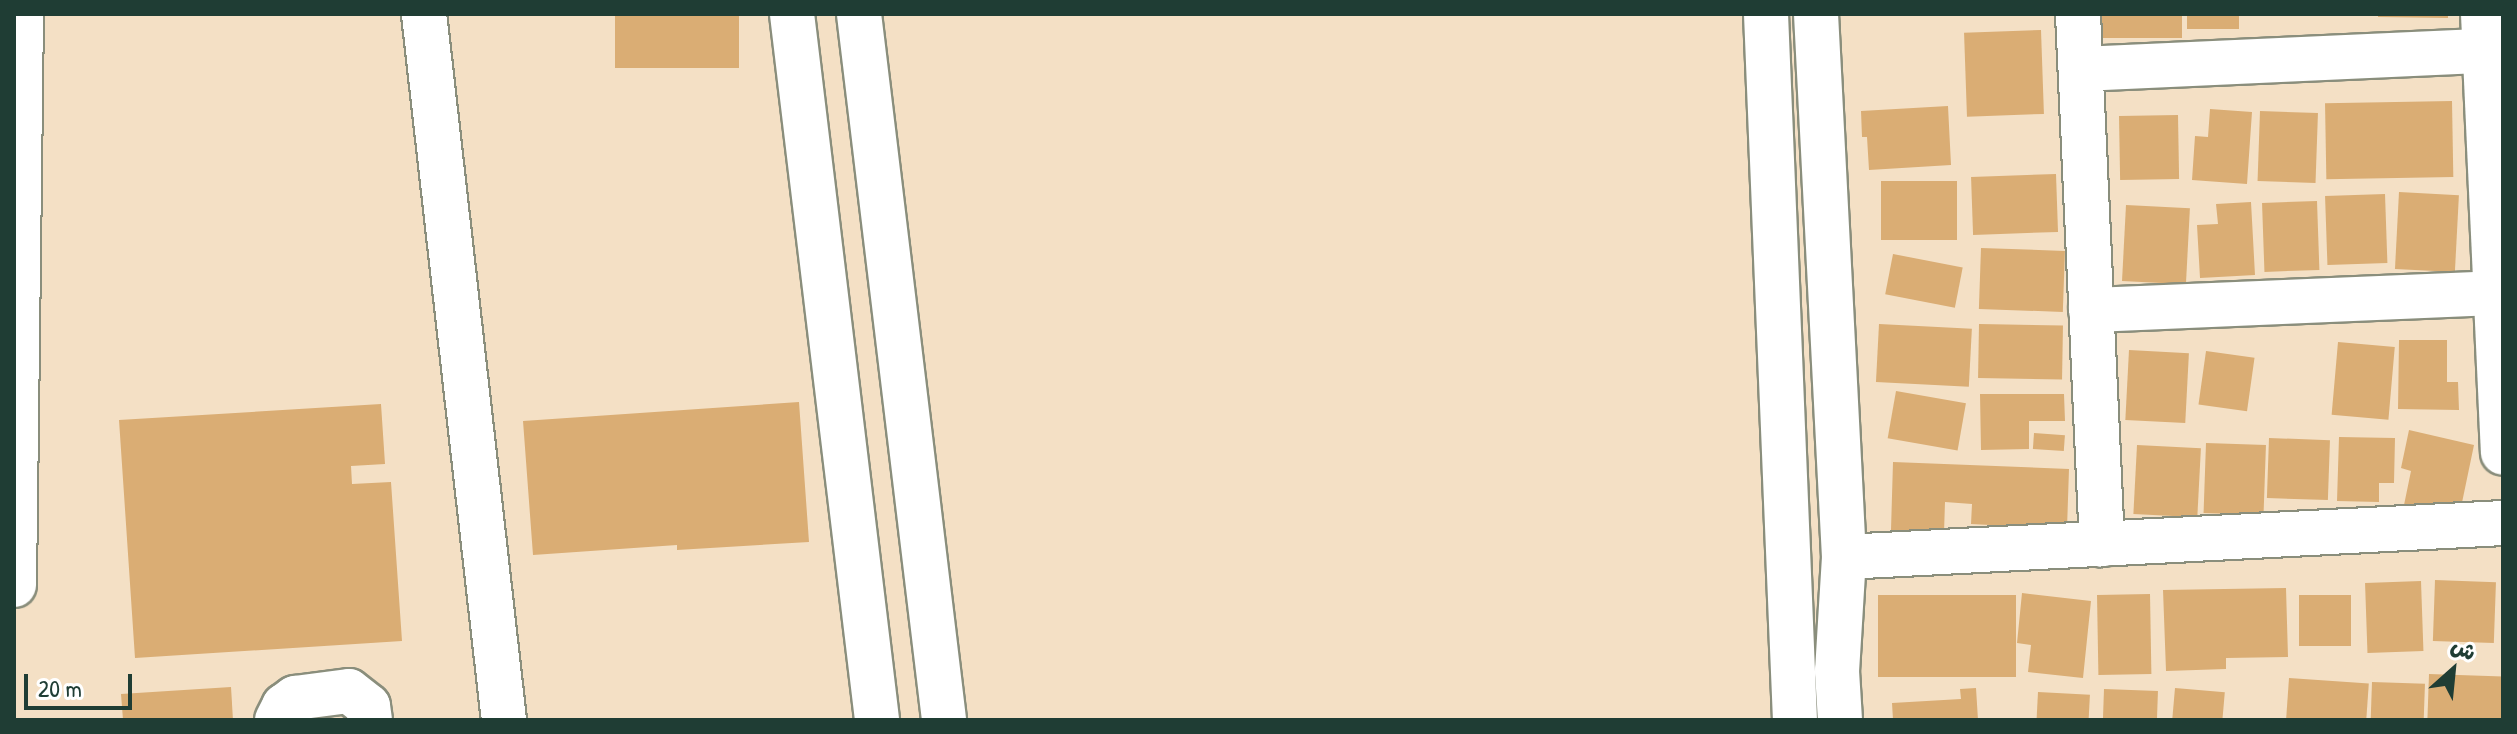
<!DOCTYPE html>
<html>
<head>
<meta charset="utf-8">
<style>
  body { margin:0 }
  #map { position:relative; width:2517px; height:734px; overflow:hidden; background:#f4e0c5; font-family:"Patrick Hand","Playpen Sans Arabic",sans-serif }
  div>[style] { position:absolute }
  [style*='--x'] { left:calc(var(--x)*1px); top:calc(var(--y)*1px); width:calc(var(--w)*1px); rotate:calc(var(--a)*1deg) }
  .building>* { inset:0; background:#daad74; transform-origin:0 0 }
  .roads { filter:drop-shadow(2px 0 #8a8e7c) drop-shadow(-2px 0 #8a8e7c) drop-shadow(0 2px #8a8e7c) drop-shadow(0 -2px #8a8e7c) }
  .minor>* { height:44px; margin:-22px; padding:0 22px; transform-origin:22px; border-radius:22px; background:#fff }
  span { translate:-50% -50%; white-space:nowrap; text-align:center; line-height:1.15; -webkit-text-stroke:8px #fff; paint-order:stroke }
  .frame { position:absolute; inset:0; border:16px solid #1f3d34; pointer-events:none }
  .north { position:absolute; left:2413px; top:630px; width:80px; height:80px; -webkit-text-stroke:6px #fff; paint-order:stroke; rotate:27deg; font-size:22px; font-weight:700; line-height:32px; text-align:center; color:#1f3d34 }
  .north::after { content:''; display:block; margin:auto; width:28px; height:36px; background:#1f3d34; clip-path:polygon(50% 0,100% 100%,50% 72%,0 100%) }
  .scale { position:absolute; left:24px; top:674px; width:108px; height:36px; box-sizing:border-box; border:4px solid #1f3d34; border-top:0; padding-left:10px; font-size:24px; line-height:28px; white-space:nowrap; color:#1f3d34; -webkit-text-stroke:6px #fff; paint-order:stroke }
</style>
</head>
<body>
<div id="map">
  <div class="building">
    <div style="left:615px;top:14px;width:124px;height:54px"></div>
    <div style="left:2098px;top:14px;width:84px;height:24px"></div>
    <div style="left:2187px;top:14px;width:52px;height:15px"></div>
    <div style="clip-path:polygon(2378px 14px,2448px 14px,2448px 18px,2378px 17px)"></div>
    <div style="left:2041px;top:30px;width:84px;height:77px;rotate:88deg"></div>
    <div style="left:2452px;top:101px;width:76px;height:127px;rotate:89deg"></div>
    <div style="clip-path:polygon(1948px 106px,1951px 165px,1869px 170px,1867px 137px,1862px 137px,1861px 111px)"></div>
    <div style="clip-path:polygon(2210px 109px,2252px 112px,2247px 184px,2192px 180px,2195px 136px,2208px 137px)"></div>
    <div style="left:2260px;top:111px;width:58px;height:70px;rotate:2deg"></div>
    <div style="left:2178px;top:115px;width:64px;height:59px;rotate:89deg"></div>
    <div style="left:2056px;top:174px;width:58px;height:85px;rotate:88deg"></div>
    <div style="left:1881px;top:181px;width:76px;height:59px"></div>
    <div style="left:2399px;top:192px;width:60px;height:77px;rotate:3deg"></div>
    <div style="left:2385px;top:194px;width:69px;height:60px;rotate:88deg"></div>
    <div style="left:2317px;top:201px;width:69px;height:55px;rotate:88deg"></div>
    <div style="clip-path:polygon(2251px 202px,2255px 275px,2200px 278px,2197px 225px,2218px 224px,2216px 204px)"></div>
    <div style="left:2126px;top:205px;width:64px;height:76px;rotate:3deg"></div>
    <div style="left:1981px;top:248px;width:84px;height:61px;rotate:2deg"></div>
    <div style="left:1893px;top:254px;width:71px;height:41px;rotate:11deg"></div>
    <div style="left:1879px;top:324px;width:93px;height:58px;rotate:3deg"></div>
    <div style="left:1979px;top:324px;width:84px;height:54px;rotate:1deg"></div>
    <div style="clip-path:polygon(2399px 340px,2447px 340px,2447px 382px,2458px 382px,2459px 410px,2398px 409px)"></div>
    <div style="left:2338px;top:342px;width:57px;height:73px;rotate:5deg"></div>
    <div style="left:2129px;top:350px;width:60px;height:70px;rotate:3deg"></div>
    <div style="left:2206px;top:351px;width:49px;height:54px;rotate:8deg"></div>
    <div style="left:1896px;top:391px;width:71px;height:48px;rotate:10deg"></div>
    <div style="clip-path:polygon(1980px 394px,2064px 394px,2065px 421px,2029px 421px,2029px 449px,1981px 450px)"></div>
    <div style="clip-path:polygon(799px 402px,809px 542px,677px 550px,677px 545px,533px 555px,523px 421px)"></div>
    <div style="clip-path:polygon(381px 404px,385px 464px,351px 466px,352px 484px,391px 482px,402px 641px,135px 658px,119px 420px)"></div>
    <div style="clip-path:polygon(2409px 430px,2474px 445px,2459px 517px,2404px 505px,2411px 471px,2401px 468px)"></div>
    <div style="left:2034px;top:433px;width:31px;height:16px;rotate:4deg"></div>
    <div style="clip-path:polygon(2339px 437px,2395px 438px,2394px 483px,2379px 483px,2379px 502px,2337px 501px)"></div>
    <div style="left:2269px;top:438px;width:61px;height:60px;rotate:2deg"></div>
    <div style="left:2206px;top:443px;width:60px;height:70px;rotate:2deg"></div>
    <div style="left:2137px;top:445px;width:64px;height:69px;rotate:3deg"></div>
    <div style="clip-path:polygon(1893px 462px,2069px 469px,2067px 529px,1971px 524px,1972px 504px,1945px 502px,1944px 533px,1891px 530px)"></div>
    <div style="left:2435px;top:580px;width:61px;height:61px;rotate:2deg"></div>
    <div style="left:2421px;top:581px;width:70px;height:56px;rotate:88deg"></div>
    <div style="clip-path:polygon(2286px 588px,2288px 657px,2226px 658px,2226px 669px,2166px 671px,2163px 590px)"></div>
    <div style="clip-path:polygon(2022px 593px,2091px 601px,2083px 678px,2028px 672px,2031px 645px,2017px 643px)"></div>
    <div style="left:2150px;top:594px;width:80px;height:53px;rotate:89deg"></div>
    <div style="left:1878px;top:595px;width:138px;height:82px"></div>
    <div style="left:2299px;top:595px;width:52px;height:51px"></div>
    <div style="left:2429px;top:674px;width:74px;height:46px;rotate:2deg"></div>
    <div style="left:2289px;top:678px;width:80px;height:42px;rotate:4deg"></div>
    <div style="left:2372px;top:682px;width:53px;height:38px;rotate:2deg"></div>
    <div style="clip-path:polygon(231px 687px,233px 720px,123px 720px,121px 694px)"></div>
    <div style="clip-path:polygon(1976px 688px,1978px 720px,1893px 720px,1892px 703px,1961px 699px,1960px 689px)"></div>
    <div style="left:2175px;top:688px;width:50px;height:32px;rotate:5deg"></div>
    <div style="left:2104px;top:689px;width:54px;height:31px;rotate:2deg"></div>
    <div style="left:2038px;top:692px;width:52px;height:28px;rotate:3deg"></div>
  </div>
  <div class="roads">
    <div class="minor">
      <div style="--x:424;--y:14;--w:711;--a:83.54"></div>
      <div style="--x:792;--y:14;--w:711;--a:83.13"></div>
      <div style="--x:859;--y:14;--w:711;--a:83.13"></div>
      <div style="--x:1766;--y:14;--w:707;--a:87.65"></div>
      <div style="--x:1816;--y:14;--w:544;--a:87.05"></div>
      <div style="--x:1844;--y:557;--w:114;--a:93.5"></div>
      <div style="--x:1837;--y:671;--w:49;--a:86.5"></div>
      <div style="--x:2078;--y:14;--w:531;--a:87.41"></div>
      <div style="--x:2483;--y:14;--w:439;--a:87.4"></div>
      <div style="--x:2081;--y:69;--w:404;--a:-2.6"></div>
      <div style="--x:2091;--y:310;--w:405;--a:-2.4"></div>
      <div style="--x:1844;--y:557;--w:660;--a:-2.95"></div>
      <div style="--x:14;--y:585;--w:571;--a:-89.3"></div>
      <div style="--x:277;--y:720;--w:16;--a:-63"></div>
      <div style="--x:284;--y:706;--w:14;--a:-36"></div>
      <div style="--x:295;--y:698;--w:54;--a:-7.4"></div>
      <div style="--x:349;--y:691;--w:24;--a:38"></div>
      <div style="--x:368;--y:706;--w:14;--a:82"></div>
    </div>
  </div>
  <div class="frame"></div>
  <div class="north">ش</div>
  <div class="scale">20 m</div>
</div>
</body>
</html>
